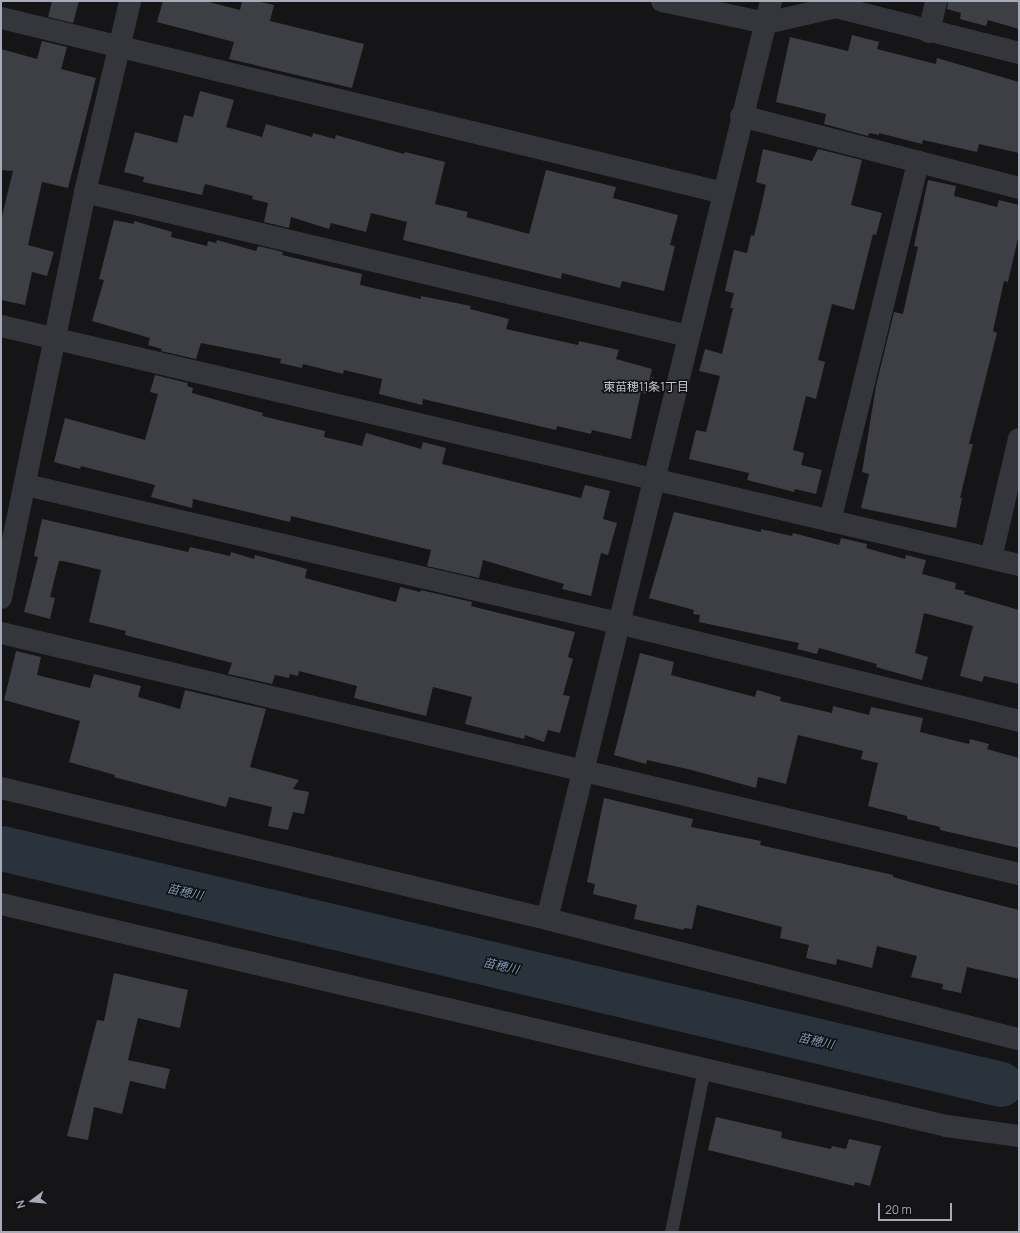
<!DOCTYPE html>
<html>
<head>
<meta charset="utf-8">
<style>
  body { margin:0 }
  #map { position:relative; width:1020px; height:1233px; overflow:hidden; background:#151517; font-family:Manrope,"Noto Sans JP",sans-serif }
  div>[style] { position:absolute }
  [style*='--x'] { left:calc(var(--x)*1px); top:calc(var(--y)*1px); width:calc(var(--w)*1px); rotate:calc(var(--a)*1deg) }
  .river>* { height:45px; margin:-22.5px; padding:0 22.5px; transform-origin:22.5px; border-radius:22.5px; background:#2a333b }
  .building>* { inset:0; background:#3e3f44 }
  .service>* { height:13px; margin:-6.5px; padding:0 6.5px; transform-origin:6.5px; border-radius:6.5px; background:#35363c }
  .minor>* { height:22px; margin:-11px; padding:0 11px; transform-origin:11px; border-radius:11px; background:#35363c }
  .tertiary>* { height:22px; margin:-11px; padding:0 11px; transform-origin:11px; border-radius:11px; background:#35363c }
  span { translate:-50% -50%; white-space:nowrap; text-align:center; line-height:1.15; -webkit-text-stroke:3px #101012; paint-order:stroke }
  .neighbourhood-label { font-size:12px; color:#c7cad4 }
  .water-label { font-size:12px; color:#7a98b5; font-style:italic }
  .frame { position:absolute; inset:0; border:2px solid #a5abb8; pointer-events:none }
  .north { position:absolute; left:12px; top:1181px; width:40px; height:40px; -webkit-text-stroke:3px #101012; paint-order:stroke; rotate:254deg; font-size:11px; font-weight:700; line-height:16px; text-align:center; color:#a5abb8 }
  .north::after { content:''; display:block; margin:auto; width:14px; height:18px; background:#a5abb8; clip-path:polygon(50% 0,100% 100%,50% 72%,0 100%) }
  .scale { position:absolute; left:878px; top:1203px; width:74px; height:18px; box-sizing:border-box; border:2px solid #a5abb8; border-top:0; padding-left:5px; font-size:12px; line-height:14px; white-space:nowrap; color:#a5abb8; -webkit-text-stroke:3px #101012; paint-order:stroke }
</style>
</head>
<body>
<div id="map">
  <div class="river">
    <div style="--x:1;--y:848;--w:1027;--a:13.28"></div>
  </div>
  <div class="building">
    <div style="clip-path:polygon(52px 1px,79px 1px,73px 23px,48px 17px)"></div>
    <div style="clip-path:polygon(163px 1px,205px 1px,240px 10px,242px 1px,256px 1px,274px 5px,270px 21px,364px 44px,352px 88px,229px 59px,234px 42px,157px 22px)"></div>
    <div style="clip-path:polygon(948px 1px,1019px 1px,1019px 29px,988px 20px,986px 26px,960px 19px,961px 13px,947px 9px)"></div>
    <div style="clip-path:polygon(852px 35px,879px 42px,877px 49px,936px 64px,937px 58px,1019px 82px,1019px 153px,979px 144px,977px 152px,923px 140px,922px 144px,879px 133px,879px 135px,869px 133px,868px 136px,824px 124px,826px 114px,776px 102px,790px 37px,848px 51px)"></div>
    <div style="clip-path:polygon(42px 41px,67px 47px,61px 69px,96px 78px,68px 188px,42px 182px,28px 245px,54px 252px,47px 276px,32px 272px,25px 305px,1px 300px,1px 220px,13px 171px,1px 170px,1px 49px,37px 59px)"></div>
    <div style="clip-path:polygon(200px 91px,234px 100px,226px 127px,262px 137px,266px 124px,312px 137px,313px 133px,335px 139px,336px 135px,404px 154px,405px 152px,445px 162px,435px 204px,468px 212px,466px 217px,529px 234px,546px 170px,616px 187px,613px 198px,678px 215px,670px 245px,675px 246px,664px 291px,622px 281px,620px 288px,562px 273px,561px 279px,403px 240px,407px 222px,371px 213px,366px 232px,331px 223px,329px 229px,291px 217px,289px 228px,264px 222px,268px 203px,252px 199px,253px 196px,205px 184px,202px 195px,143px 182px,144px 177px,124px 172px,135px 132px,177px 143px,184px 115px,193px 117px)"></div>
    <div style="clip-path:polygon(763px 149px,812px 161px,818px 149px,862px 160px,851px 205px,882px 213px,876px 235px,873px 234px,854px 310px,832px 304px,818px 360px,825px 362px,816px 399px,806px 396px,793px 450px,804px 453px,801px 465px,822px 470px,816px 494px,795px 489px,794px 492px,747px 480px,749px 473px,689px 459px,696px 430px,706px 432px,720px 376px,699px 371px,705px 349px,722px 354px,733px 308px,730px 308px,734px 293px,725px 291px,734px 250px,747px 253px,751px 235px,754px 236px,766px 185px,756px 182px)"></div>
    <div style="clip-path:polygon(928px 180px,956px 186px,954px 196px,997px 207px,999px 200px,1019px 205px,1019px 234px,1008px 282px,1004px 281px,993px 331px,997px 333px,969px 444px,973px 444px,960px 498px,962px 498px,956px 528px,861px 508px,869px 474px,862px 472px,876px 386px,894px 312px,903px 314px,918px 247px,914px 246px)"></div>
    <div style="clip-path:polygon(114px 220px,134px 224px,134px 221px,172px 232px,171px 237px,207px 246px,208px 241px,216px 243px,217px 240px,256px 251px,258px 246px,283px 252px,282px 255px,362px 274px,360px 285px,421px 299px,421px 296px,471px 306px,470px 309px,509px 319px,506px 329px,578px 345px,579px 341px,619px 350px,616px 359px,652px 369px,646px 394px,641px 392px,631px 439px,592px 430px,591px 434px,557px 426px,556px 430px,423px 399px,422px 405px,379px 394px,382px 379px,344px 370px,343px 374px,303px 364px,302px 368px,280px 363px,281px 359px,201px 343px,196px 359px,161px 351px,162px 349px,148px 345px,150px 338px,92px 321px,104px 280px,99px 279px)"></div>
    <div style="clip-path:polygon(155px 375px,188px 383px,187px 386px,193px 388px,192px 393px,263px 413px,262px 416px,325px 431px,324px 437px,362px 446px,366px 433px,421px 449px,423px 442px,446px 448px,442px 464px,581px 498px,585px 485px,610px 491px,603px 519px,617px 523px,608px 555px,601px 553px,591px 596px,562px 589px,564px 584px,483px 560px,479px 578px,427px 566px,431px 550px,291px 516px,290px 522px,193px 499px,192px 508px,151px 497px,155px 485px,81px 466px,80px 469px,54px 462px,65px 418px,145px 440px,158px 394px,150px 392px)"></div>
    <div style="clip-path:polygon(674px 512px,761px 532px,761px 529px,792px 536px,793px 533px,839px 545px,841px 538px,867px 544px,866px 548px,905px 559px,906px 555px,926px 560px,922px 574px,956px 583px,955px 589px,965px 591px,964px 594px,1019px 610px,1019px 684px,984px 676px,982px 682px,960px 676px,973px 626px,924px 613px,915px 653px,928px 657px,922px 680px,876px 667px,877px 664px,819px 648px,817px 654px,797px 649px,799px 643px,699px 622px,700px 615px,693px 614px,694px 610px,649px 598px)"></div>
    <div style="clip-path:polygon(42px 519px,188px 552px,190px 547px,230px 556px,231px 552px,254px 559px,255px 555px,307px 569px,305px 578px,396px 602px,400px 587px,420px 592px,421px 590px,472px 602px,471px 606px,575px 632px,568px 657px,573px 659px,563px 695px,570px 696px,560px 733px,548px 730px,544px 742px,525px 735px,524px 739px,465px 724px,472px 697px,433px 687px,426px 716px,354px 698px,357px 686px,299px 671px,298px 676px,290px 674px,289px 678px,275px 675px,272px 684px,228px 674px,232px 663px,125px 635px,126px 631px,89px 622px,101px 570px,63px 561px,59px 561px,50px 597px,55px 598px,50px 619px,24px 612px,38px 557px,34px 556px)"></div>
    <div style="clip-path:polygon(16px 651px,41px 657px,37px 675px,90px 688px,94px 674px,141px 686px,138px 697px,180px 709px,185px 690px,266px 709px,250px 767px,299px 780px,293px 789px,309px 792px,304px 814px,293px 812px,288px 830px,268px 826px,272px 807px,229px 797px,226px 807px,114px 777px,115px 775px,69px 762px,80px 721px,4px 700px)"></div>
    <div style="clip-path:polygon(640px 653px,674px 662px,671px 675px,755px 697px,757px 690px,781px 697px,780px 701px,832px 713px,833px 706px,869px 715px,871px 707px,923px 718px,920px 732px,969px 744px,970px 739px,989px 744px,987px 749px,1019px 758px,1019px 848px,940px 830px,940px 827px,907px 819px,907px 816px,868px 806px,878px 763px,861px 759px,863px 751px,798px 735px,786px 784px,758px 777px,756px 788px,692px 770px,647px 760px,646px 764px,614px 755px)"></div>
    <div style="clip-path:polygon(604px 798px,693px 819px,691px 827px,761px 841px,760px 845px,893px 875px,893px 877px,925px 886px,1019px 910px,1019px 979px,967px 967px,961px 993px,942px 989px,943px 984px,911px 977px,917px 956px,877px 946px,872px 968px,837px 959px,836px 965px,806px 958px,809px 945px,780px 938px,782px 927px,697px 905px,692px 929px,684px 928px,684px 930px,634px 919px,637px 905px,593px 894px,595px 884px,587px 882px)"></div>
    <div style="clip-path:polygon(114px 973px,188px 990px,180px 1028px,138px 1018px,128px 1060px,170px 1069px,165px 1089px,130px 1081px,122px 1114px,94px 1107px,88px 1140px,67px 1136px,97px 1020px,104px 1021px)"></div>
    <div style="clip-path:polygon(716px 1117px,782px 1132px,781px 1138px,831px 1149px,832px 1146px,846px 1149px,849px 1139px,881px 1146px,870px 1186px,855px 1182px,854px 1186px,708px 1150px)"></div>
  </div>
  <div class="service">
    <div style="--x:671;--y:1232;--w:166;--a:-78.6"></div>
  </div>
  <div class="minor">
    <div style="--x:662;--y:1;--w:106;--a:11.9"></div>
    <div style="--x:766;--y:23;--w:72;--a:-12.9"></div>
    <div style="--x:836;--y:7;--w:189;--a:14.1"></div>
    <div style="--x:1;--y:18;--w:744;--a:13.61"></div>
    <div style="--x:929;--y:32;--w:32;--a:-77"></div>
    <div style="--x:741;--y:116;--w:287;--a:14.5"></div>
    <div style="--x:85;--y:192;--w:620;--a:13.43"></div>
    <div style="--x:1;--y:326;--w:1046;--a:13.21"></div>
    <div style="--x:26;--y:485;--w:608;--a:13.12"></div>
    <div style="--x:618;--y:623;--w:413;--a:13.7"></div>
    <div style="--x:830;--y:521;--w:370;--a:-76.2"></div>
    <div style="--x:991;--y:558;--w:122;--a:-76.8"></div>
    <div style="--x:1;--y:598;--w:415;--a:-78.3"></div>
    <div style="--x:85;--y:192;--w:196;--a:-76.7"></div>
    <div style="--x:1;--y:633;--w:1046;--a:13.32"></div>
    <div style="--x:547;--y:919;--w:945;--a:-76.29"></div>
  </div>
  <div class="tertiary">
    <div style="--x:1;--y:788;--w:561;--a:13.49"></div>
    <div style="--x:547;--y:919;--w:487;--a:14.3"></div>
    <div style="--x:1;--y:904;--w:972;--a:13.21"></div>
    <div style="--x:947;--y:1126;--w:73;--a:7.9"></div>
  </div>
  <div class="neighbourhood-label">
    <span style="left:646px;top:387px">東苗穂11条1丁目</span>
  </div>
  <div class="water-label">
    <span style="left:185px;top:892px;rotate:13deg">苗穂川</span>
    <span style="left:501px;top:966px;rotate:13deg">苗穂川</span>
    <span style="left:816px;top:1041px;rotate:13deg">苗穂川</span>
  </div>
  <div class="frame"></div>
  <div class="north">N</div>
  <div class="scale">20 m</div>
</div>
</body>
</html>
